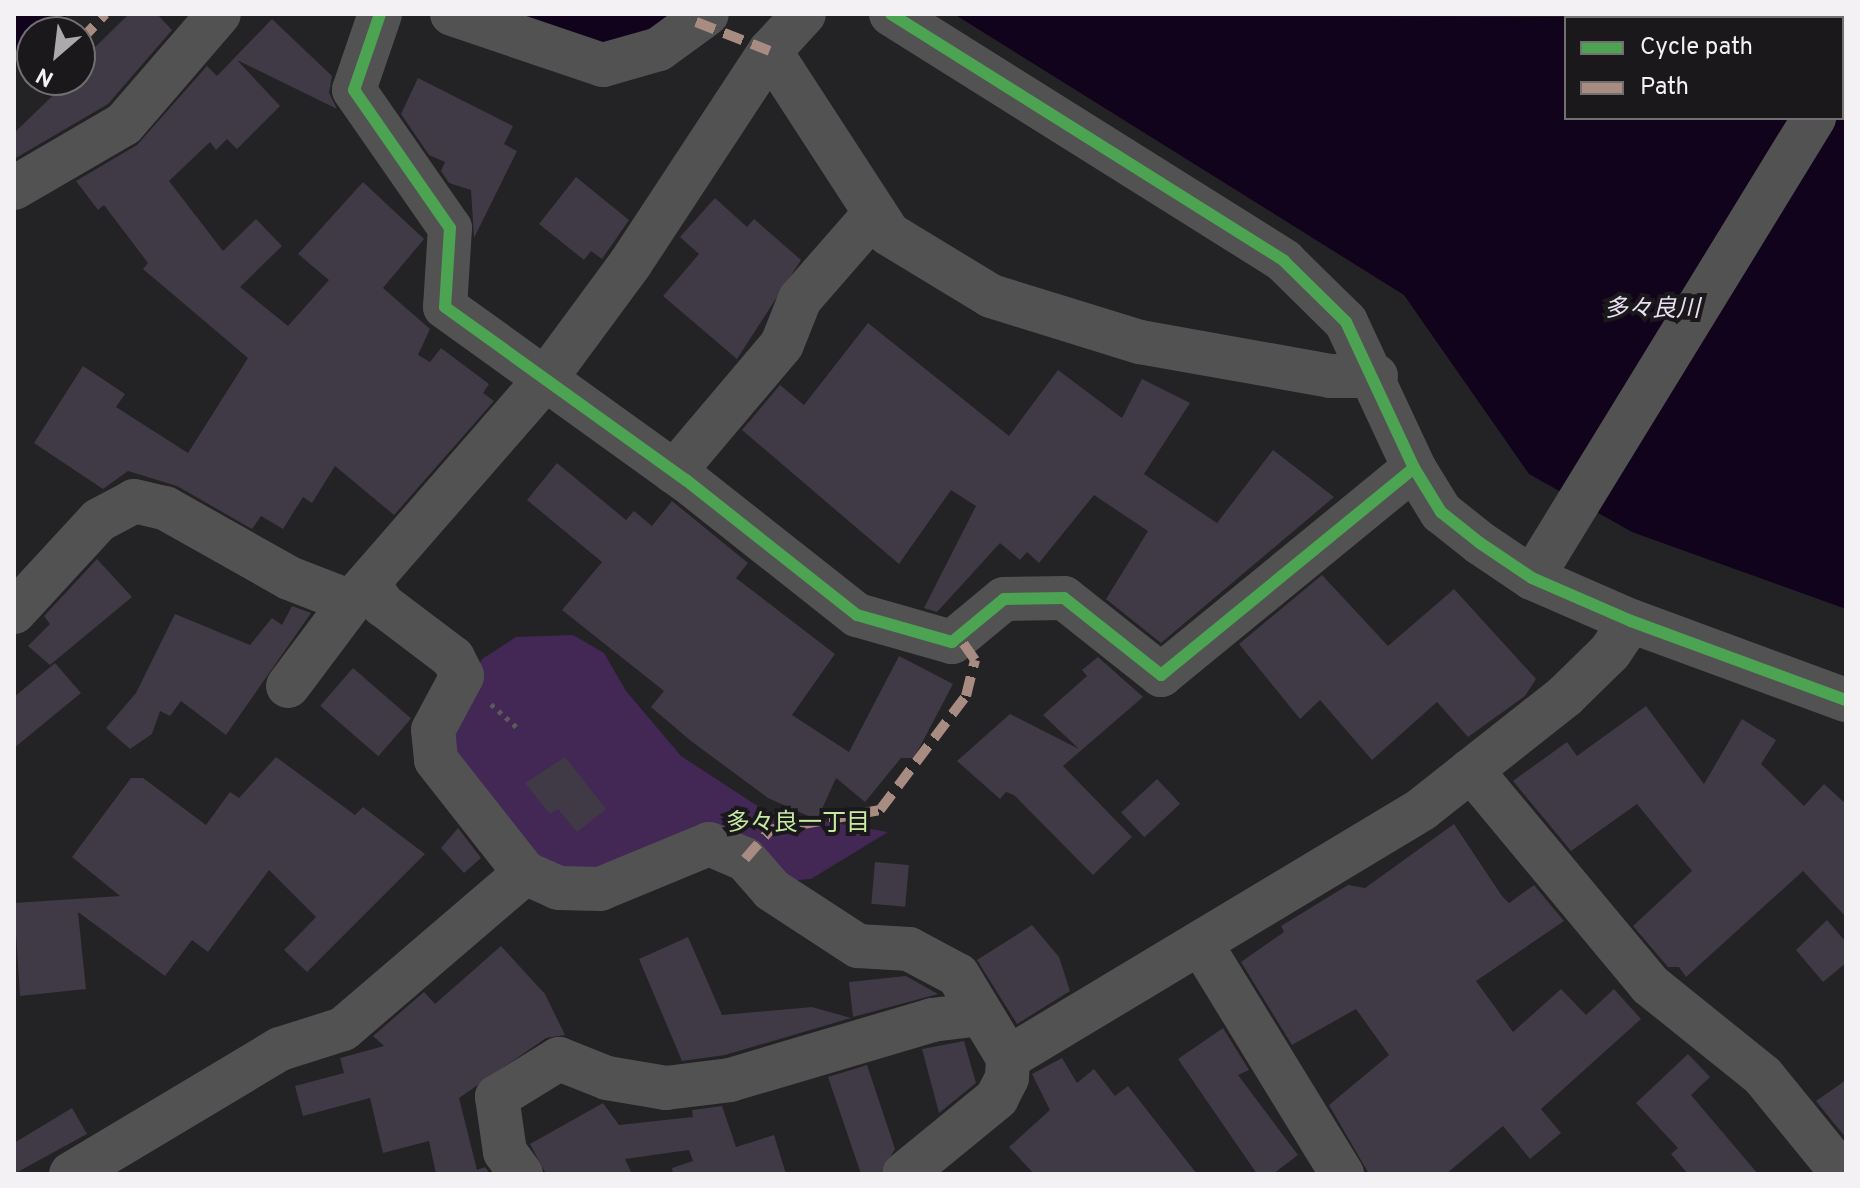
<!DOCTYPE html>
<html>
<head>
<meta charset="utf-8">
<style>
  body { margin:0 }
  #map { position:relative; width:1860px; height:1188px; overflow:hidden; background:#232224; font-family:Overpass,"Noto Sans JP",sans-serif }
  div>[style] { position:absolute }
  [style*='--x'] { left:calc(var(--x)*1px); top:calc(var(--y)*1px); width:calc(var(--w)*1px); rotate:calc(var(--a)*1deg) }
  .green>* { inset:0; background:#432856 }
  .water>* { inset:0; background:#12031d }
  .river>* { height:68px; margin:-34px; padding:0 34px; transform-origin:34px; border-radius:34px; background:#12031d }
  .building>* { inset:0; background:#403946; transform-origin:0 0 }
  .path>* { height:5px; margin-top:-2.5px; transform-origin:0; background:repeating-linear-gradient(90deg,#5b5a5b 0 4px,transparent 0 10px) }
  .minor>* { height:44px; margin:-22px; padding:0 22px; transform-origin:22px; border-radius:22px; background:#535253 }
  .quiet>* { height:10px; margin-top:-5px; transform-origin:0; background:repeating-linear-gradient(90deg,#a88b81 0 20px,transparent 0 30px) }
  .cycleway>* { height:12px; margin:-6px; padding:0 6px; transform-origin:6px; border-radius:6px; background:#4ca352 }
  span { translate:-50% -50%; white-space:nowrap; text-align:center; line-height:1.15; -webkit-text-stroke:8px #1a181b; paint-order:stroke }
  .water-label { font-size:24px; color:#e9dff2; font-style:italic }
  .neighbourhood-label { font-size:24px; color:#c7eaa3 }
  .frame { position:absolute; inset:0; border:16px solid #f3f1f4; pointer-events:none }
  .legend { position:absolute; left:1564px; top:16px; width:280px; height:104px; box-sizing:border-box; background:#1a181b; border:2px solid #716f72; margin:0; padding:10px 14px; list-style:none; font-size:24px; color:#f3f1f4 }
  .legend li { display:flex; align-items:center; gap:16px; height:40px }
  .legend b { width:40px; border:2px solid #716f72 }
  .north { position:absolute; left:16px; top:16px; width:80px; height:80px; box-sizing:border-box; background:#1a181b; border:2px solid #716f72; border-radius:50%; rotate:208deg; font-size:22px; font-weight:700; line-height:32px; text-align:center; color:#f3f1f4 }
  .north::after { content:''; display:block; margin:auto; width:28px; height:36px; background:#aaa9ab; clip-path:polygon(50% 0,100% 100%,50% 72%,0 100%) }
</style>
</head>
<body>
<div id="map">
  <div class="green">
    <div style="clip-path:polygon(573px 635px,604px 653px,626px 691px,681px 756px,765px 811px,888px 832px,811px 879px,782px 881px,757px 858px,609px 874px,533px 868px,485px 811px,449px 734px,457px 703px,482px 659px,516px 637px)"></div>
  </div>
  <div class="water">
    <div style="clip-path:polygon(954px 14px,1803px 18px,1566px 18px,1566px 118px,1842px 118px,1846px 41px,1846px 609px,1632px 532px,1529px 474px,1404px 295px)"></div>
  </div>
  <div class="river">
    <div style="--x:551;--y:14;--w:30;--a:21"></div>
    <div style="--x:579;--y:25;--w:84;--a:-0.7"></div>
    <div style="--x:663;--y:24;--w:19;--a:-32"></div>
    <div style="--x:14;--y:27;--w:22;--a:-36"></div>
  </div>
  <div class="building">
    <div style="clip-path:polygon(129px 14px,157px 14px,172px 30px,108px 104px,14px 159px,14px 133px,69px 80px,80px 80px,90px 52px)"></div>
    <div style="clip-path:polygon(272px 19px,332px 76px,329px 93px,337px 109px,237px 60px,280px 106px,237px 149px,227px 139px,216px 150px,210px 142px,169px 181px,223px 251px,256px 219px,282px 246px,240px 287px,288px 326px,329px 280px,298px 254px,363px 182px,424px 239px,383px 288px,430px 329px,418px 355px,430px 362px,441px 348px,489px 384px,483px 393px,494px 401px,394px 515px,335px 466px,312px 503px,303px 497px,283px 529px,261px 516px,252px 529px,177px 486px,128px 471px,103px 489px,34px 443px,83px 366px,125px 394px,116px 407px,188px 453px,248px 358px,143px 269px,148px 263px,104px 205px,98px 210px,76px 181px,137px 145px,207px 66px,217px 76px)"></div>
    <div style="clip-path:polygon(418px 78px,513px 126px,504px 144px,517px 151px,474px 238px,471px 190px,449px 183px,441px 171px,445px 162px,429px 155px,401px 114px)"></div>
    <div style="clip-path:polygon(576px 177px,629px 220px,602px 259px,591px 251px,584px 260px,539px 224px)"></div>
    <div style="clip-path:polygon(715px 198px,747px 227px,754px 219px,801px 260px,737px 359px,663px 296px,699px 254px,680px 237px)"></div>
    <div style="clip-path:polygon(868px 323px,1009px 436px,1058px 370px,1122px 418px,1142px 379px,1190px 403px,1144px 474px,1217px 523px,1273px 450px,1334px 497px,1161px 643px,1106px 599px,1148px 531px,1094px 495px,1039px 563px,1027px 552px,1020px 560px,1000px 543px,937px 612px,924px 608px,976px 506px,951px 490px,899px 564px,742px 430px,780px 385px,804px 405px)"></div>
    <div style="clip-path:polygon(557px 463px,626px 520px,634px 511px,652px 526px,672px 501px,748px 563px,736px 578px,835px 654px,792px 715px,849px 752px,899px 656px,953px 684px,914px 758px,901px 758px,865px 802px,836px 778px,817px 820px,768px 798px,691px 741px,651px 707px,664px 691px,562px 610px,602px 562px,527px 500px)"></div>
    <div style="clip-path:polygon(97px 559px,132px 597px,50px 665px,28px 646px,50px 624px,44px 616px)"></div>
    <div style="clip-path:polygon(1322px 575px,1388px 646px,1454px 589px,1536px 679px,1525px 696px,1468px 737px,1437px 702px,1372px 760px,1320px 700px,1300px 719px,1239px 644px)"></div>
    <div style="clip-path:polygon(292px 606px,311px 613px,226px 735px,181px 701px,170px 716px,160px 711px,152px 734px,130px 749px,106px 728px,136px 693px,175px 614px,250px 645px,272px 618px,282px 625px)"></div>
    <div style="clip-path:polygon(1098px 657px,1143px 697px,1063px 766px,1132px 837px,1093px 875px,1014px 795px,1006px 792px,1000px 799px,957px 761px,1010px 714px,1079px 749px,1043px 715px,1087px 676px,1082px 670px)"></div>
    <div style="clip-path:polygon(55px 663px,81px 693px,14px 748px,14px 697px)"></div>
    <div style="left:353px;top:668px;width:77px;height:50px;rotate:41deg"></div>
    <div style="clip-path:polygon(1646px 706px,1704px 784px,1742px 719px,1776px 740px,1761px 764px,1804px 806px,1824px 784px,1846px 804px,1846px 917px,1803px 871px,1686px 977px,1679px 967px,1668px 967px,1633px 926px,1692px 871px,1637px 804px,1571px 851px,1513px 781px,1567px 742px,1577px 756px)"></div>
    <div style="clip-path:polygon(276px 757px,355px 815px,363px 807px,425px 854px,307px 972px,284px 950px,316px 917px,269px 870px,208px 952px,192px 940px,165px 976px,78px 912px,86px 989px,20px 996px,14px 903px,120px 896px,72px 857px,131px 778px,143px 778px,206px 825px,230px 792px,239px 798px)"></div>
    <div style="clip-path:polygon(565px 757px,606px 809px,577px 832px,558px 809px,550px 814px,525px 783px)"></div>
    <div style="left:1157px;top:779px;width:34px;height:49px;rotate:47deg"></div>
    <div style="clip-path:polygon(1454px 824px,1502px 896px,1509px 903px,1534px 885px,1564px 921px,1476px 981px,1513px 1032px,1561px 989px,1586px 1015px,1614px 989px,1641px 1019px,1541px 1109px,1561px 1133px,1530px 1159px,1503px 1126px,1446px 1174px,1369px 1174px,1329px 1105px,1389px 1055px,1356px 1009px,1292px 1045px,1241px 962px,1284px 932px,1281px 926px,1348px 885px,1365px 888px)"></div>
    <div style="clip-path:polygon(458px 828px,481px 858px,464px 873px,441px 848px)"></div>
    <div style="left:875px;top:862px;width:34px;height:42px;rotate:5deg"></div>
    <div style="clip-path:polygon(1827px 920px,1846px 942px,1846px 963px,1823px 982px,1796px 950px)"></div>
    <div style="clip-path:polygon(1032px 925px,1059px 957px,1070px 991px,1017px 1024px,977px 960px)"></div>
    <div style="clip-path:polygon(688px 937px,722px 1015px,812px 1007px,851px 1018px,725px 1055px,682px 1061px,639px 959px)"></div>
    <div style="clip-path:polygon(501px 946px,545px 994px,565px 1035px,546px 1038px,459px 1098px,477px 1170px,485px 1167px,490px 1174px,436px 1174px,429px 1141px,383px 1153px,370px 1098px,303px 1116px,295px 1086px,344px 1073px,340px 1058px,384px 1046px,373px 1036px,424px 992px,435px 1004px)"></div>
    <div style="clip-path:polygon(906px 976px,938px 994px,853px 1017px,849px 982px)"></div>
    <div style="clip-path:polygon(1223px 1028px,1249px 1070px,1238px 1075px,1298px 1155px,1273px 1174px,1257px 1174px,1178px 1059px)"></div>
    <div style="clip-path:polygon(964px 1041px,976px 1083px,939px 1113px,922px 1049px)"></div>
    <div style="clip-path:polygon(1688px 1054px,1710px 1077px,1691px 1095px,1758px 1174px,1688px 1174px,1671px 1154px,1678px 1148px,1636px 1103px)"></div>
    <div style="clip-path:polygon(1062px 1058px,1077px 1083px,1094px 1069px,1115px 1096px,1128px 1086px,1197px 1174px,1034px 1174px,1009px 1147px,1050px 1110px,1032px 1074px)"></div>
    <div style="clip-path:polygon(867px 1065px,895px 1149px,880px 1174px,861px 1174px,828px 1077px)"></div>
    <div style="clip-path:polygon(1846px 1080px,1846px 1138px,1816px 1101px)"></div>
    <div style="clip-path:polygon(603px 1103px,619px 1125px,693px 1117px,692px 1110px,722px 1106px,736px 1147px,774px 1135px,786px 1174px,673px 1174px,672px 1168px,693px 1161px,689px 1150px,625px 1159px,632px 1174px,546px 1174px,530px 1144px)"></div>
    <div style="clip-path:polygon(72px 1108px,87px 1134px,14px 1174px,14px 1143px)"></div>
  </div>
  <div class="path">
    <div style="--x:491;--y:704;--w:39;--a:42"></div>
  </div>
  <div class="minor">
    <div style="--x:380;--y:14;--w:80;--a:108.9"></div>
    <div style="--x:354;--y:90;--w:168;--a:55.2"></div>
    <div style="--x:450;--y:228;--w:79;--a:93.6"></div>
    <div style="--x:445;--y:307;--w:297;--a:35.7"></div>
    <div style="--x:686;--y:480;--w:218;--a:38.3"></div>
    <div style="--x:857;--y:615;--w:99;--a:15.9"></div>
    <div style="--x:952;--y:642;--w:67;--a:-39.6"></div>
    <div style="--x:1004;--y:599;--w:60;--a:-1"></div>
    <div style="--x:1064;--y:598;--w:124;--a:38.4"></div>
    <div style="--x:1161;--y:675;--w:327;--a:-39.3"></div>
    <div style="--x:452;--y:14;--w:159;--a:18.7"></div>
    <div style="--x:603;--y:65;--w:58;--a:-15.9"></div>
    <div style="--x:659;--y:49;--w:59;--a:-36.1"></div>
    <div style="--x:891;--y:14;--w:464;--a:32.1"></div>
    <div style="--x:1284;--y:261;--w:87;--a:44.5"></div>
    <div style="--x:1346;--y:322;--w:161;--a:65"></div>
    <div style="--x:1414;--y:468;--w:52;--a:58.5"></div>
    <div style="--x:1441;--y:512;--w:50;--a:38.5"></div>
    <div style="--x:1480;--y:543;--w:63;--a:33.9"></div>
    <div style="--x:1532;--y:578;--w:108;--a:23.5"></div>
    <div style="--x:1631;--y:621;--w:229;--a:20.2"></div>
    <div style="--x:770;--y:51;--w:218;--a:57"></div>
    <div style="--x:889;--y:234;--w:119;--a:31.3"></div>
    <div style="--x:991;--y:296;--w:156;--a:17.2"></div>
    <div style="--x:1140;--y:342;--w:193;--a:10.1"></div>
    <div style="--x:1330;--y:376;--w:46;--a:0"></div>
    <div style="--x:1842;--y:72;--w:7;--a:-56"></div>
    <div style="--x:14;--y:188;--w:127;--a:-30.2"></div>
    <div style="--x:124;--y:124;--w:145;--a:-49.2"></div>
    <div style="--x:674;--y:472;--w:167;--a:-49.8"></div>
    <div style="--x:782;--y:344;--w:48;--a:-68.2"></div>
    <div style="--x:800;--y:299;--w:114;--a:-48.9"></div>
    <div style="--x:1532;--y:578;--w:540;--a:-58.49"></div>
    <div style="--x:368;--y:583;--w:27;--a:56"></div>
    <div style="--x:383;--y:605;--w:88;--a:37.1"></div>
    <div style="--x:453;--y:658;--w:20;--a:63"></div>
    <div style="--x:462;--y:676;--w:61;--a:118.2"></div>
    <div style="--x:433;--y:730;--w:30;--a:84"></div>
    <div style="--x:436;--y:760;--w:144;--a:51.8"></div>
    <div style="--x:525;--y:873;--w:36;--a:24"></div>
    <div style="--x:558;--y:888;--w:42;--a:1.4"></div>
    <div style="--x:600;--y:889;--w:118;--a:-22.4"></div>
    <div style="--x:709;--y:844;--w:39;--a:23"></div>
    <div style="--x:745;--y:859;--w:41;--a:48.9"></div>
    <div style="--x:772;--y:890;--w:103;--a:33.1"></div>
    <div style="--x:858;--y:946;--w:51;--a:3.4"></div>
    <div style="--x:909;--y:949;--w:55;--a:28"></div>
    <div style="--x:958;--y:975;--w:97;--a:58.9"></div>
    <div style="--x:1008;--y:1058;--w:20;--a:93"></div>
    <div style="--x:1007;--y:1078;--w:22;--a:117"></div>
    <div style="--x:997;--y:1098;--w:120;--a:140.7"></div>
    <div style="--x:14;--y:612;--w:125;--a:-47.3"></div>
    <div style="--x:99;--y:520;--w:40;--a:-28"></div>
    <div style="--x:134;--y:501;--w:32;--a:13"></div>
    <div style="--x:165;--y:508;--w:142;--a:29.4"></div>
    <div style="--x:289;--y:578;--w:66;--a:21.2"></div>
    <div style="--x:351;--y:602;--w:292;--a:-48.9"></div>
    <div style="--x:543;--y:382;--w:147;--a:-53.6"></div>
    <div style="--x:630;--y:264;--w:255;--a:-56.7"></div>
    <div style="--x:770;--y:51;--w:50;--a:-47.4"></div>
    <div style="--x:288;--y:686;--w:105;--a:-53.1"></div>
    <div style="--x:1471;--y:770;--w:280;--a:50.2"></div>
    <div style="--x:1650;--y:985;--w:145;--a:38.8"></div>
    <div style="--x:1763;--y:1076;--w:127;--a:50.8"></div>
    <div style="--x:1201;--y:944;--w:270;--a:58.5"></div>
    <div style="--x:1008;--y:1058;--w:483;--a:-31"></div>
    <div style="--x:1422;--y:809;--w:182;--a:-38.3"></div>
    <div style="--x:1565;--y:696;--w:63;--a:-44.4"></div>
    <div style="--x:1610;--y:652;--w:37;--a:-56"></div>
    <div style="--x:71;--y:1174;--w:244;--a:-30.9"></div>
    <div style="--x:280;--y:1049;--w:66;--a:-17.6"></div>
    <div style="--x:343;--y:1029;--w:240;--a:-40.6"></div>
    <div style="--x:521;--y:1174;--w:27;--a:-126"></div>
    <div style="--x:505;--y:1152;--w:56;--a:-98.3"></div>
    <div style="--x:497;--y:1097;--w:73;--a:-31.5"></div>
    <div style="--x:559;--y:1059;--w:52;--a:21.6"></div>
    <div style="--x:607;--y:1078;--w:60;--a:9.6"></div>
    <div style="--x:666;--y:1088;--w:64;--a:-7.1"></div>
    <div style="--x:730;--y:1080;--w:211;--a:-16.5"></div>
    <div style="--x:932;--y:1020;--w:49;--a:-7"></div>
  </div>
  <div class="quiet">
    <div style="--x:696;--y:22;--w:79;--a:21.4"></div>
    <div style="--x:80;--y:41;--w:37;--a:-47"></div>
    <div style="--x:745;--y:859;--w:38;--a:-49"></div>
    <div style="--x:770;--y:830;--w:112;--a:-10.3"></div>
    <div style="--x:880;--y:810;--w:143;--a:-53"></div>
    <div style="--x:966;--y:696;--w:37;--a:-76"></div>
    <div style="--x:975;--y:660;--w:29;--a:-125"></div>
  </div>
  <div class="cycleway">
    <div style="--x:380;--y:14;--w:80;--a:108.9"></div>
    <div style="--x:354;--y:90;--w:168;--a:55.2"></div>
    <div style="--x:450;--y:228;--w:79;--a:93.6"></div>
    <div style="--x:445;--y:307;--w:297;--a:35.7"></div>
    <div style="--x:686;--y:480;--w:218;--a:38.3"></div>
    <div style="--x:857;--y:615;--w:99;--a:15.9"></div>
    <div style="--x:952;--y:642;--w:67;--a:-39.6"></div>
    <div style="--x:1004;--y:599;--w:60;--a:-1"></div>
    <div style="--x:1064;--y:598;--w:124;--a:38.4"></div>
    <div style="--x:1161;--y:675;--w:327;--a:-39.3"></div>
    <div style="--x:891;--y:14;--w:464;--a:32.1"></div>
    <div style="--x:1284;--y:261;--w:87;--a:44.5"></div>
    <div style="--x:1346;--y:322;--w:161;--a:65"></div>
    <div style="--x:1414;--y:468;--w:52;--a:58.5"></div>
    <div style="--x:1441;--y:512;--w:50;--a:38.5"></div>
    <div style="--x:1480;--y:543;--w:63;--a:33.9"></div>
    <div style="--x:1532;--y:578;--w:108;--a:23.5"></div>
    <div style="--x:1631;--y:621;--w:229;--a:20.2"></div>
  </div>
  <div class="water-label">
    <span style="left:1652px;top:311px">多々良川</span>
  </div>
  <div class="neighbourhood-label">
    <span style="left:798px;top:825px">多々良一丁目</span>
  </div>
  <div class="frame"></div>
  <ul class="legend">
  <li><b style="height:10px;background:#4ca352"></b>Cycle path</li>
  <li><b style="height:10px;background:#a88b81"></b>Path</li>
  </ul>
  <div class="north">N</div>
</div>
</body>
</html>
